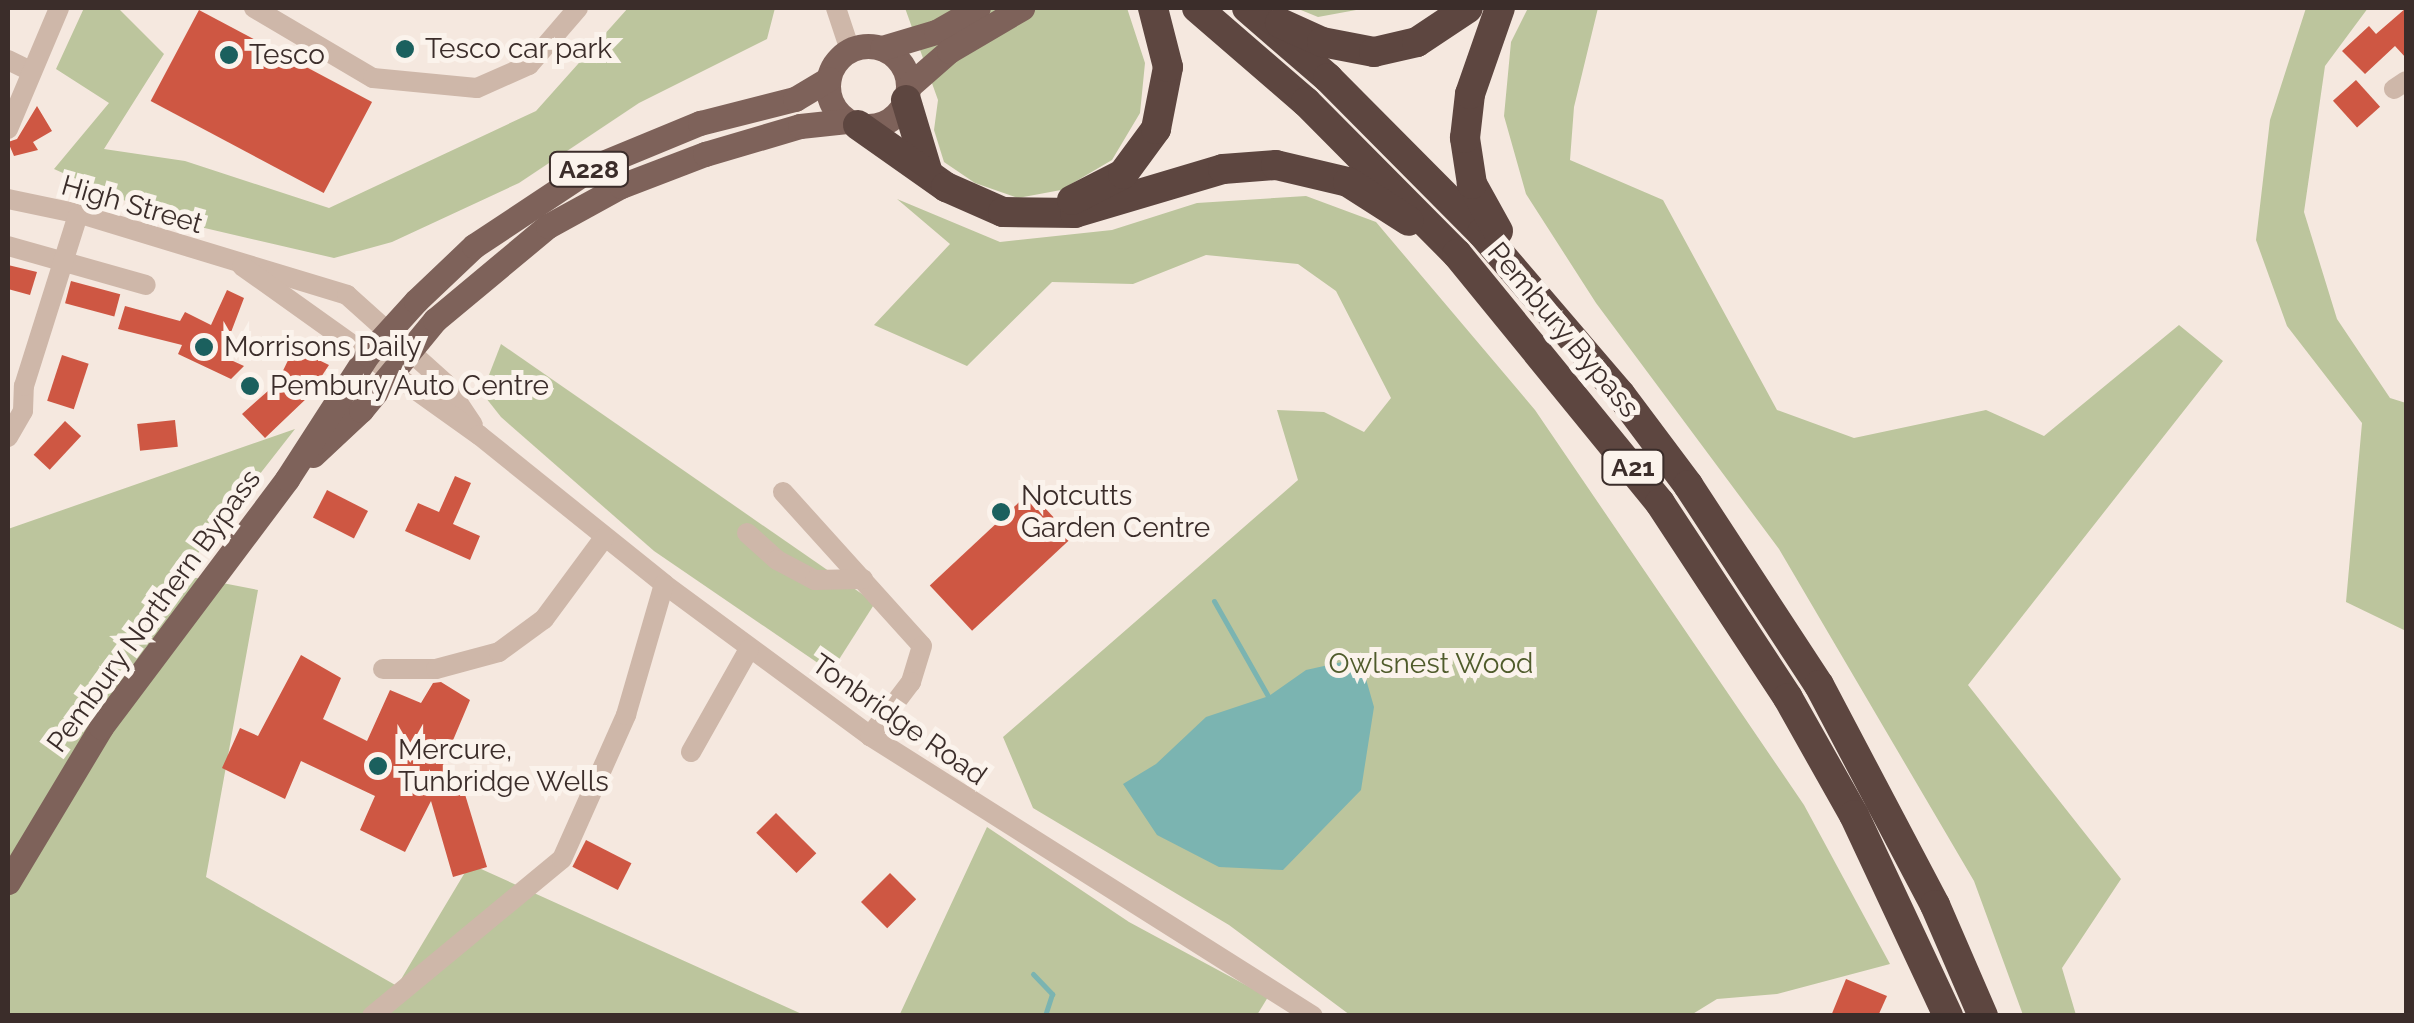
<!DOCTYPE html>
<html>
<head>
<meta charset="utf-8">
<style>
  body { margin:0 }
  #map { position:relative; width:2414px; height:1023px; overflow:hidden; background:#f5e8df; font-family:Raleway,sans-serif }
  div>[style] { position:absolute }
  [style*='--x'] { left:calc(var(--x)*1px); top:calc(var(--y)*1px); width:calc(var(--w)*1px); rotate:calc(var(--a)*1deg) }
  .green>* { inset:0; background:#bcc59d }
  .water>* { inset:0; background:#7bb4b1 }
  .stream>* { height:5px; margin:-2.5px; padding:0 2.5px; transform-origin:2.5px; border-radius:2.5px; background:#7bb4b1 }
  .building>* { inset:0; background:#ce5743; transform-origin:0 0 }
  .minor>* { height:20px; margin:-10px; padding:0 10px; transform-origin:10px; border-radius:10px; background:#ceb7a9 }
  .major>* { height:25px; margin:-12.5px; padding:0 12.5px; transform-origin:12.5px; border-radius:12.5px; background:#7e625a }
  .major>.ring { margin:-12.5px; padding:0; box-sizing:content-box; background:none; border:25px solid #7e625a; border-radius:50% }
  .highway>* { height:30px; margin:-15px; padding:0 15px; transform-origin:15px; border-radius:15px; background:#5d4640 }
  .dots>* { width:28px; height:28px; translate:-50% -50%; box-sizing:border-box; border:5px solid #fbf3ec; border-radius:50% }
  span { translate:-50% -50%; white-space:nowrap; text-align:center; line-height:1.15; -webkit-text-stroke:10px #fbf3ec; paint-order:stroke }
  .shield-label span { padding:2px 8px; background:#fbf3ec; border:2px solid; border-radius:8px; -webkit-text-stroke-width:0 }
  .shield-label { font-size:25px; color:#3b2d2a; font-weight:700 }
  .poi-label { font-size:28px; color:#3b2d2a }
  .left { translate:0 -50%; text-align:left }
  .street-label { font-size:28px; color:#3b2d2a }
  .park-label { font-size:28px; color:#4f5b2b }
  .frame { position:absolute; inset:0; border:10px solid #3b2d2a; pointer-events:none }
</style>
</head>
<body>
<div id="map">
  <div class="green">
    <div style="clip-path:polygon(84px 8px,118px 8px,164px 54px,104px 149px,185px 161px,329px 208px,536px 111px,628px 8px,775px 8px,767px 39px,639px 103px,519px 183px,392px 242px,334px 258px,166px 219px,54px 169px,109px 103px,56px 69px)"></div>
    <div style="clip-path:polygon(905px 8px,1127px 8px,1145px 63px,1140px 113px,1112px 160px,1061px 190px,1018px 198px,975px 183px,944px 162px,934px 130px,938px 100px)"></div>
    <div style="clip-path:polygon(1296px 8px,1367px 8px,1318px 17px)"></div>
    <div style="clip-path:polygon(1528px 8px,1598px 8px,1574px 107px,1570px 160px,1663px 200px,1777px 410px,1854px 438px,1986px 410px,2044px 436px,2179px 325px,2223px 361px,1968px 685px,2121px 879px,2062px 968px,2076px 1015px,2023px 1015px,1974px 881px,1779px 549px,1596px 303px,1526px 194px,1504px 116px,1511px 42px)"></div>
    <div style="clip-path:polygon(2306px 8px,2368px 8px,2325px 66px,2304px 212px,2337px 319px,2390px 398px,2406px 403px,2406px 631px,2346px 602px,2362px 423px,2287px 326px,2256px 240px,2270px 120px)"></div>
    <div style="clip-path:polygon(1306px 196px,1376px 222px,1535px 410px,1804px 805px,1890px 964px,1777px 994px,1717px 999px,1691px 1015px,1350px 1015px,1229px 925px,1033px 808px,1003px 737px,1298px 480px,1277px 410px,1324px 412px,1364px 432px,1391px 398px,1336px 291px,1298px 264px,1206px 255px,1133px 284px,1052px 282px,967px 366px,874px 325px,950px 244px,897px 199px,1000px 242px,1112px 230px,1197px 203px)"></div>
    <div style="clip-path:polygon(501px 344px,875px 603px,831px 672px,654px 551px,501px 417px,482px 393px)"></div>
    <div style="clip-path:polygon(295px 429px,181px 575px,258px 590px,206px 877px,397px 986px,470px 864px,804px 1015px,8px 1015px,8px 529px)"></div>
    <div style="clip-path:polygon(987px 827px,1129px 922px,1268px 997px,1257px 1015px,899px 1016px)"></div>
  </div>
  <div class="water">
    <div style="clip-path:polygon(1360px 658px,1374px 707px,1361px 790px,1283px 870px,1219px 867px,1157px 835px,1123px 784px,1156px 764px,1206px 717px,1269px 696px,1306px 670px)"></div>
  </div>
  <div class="stream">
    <div style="--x:1214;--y:601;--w:109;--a:60.4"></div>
    <div style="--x:1033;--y:974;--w:28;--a:46"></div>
    <div style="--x:1052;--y:994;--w:23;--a:108"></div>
  </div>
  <div class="building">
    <div style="clip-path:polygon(2406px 8px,2406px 58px,2395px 46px,2365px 74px,2342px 51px,2369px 26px,2376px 34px)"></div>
    <div style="left:199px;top:10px;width:196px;height:103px;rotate:28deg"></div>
    <div style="left:2356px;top:80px;width:36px;height:31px;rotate:48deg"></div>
    <div style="clip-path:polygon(37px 106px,52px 131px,33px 142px,38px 150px,14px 156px,8px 142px,17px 139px)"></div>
    <div style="clip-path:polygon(8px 265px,37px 272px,30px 295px,8px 289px)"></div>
    <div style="left:71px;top:281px;width:51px;height:23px;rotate:15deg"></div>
    <div style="clip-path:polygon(227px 290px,244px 298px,222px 356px,244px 366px,231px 379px,178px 354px,182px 345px,118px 329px,125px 306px,180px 321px,185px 312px,211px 325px)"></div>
    <div style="clip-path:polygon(294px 348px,329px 365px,308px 397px,265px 438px,242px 414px,277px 383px)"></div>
    <div style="left:62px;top:355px;width:28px;height:48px;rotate:18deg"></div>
    <div style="left:175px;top:420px;width:27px;height:38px;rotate:84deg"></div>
    <div style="left:65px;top:421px;width:22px;height:46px;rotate:43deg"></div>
    <div style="clip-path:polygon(455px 476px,471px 483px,453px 524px,480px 536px,470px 560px,405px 531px,418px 503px,439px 512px)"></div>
    <div style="left:327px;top:490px;width:46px;height:31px;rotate:27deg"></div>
    <div style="left:1030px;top:492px;width:62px;height:137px;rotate:47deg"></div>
    <div style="clip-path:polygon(301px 655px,341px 678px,323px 719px,367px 741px,390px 690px,421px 703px,433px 683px,441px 682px,470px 700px,443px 764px,457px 792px,464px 791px,487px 867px,453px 877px,431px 801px,405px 852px,360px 830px,375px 796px,301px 761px,285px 799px,222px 768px,240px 728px,258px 736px)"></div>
    <div style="left:776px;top:813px;width:57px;height:28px;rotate:45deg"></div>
    <div style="left:586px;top:840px;width:51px;height:30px;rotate:27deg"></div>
    <div style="left:890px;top:873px;width:37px;height:41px;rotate:45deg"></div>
    <div style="clip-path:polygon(1846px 979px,1887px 996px,1878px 1016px,1831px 1016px)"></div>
  </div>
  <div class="minor">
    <div style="--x:254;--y:8;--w:138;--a:30.5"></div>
    <div style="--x:373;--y:78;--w:104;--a:5.5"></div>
    <div style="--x:477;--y:88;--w:57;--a:-23.9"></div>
    <div style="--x:529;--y:65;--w:75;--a:-49.3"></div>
    <div style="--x:836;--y:8;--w:44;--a:71.6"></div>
    <div style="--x:8;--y:60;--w:25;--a:26"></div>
    <div style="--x:2394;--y:89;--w:14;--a:-34"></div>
    <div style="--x:8;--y:129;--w:131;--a:-67.1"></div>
    <div style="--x:8;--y:199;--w:78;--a:11.9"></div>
    <div style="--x:84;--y:215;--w:275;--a:16.9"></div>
    <div style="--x:347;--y:295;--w:132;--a:41.9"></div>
    <div style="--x:445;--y:383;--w:50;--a:56.3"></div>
    <div style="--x:8;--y:246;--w:143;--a:15.8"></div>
    <div style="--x:242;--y:266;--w:291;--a:35.5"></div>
    <div style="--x:479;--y:435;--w:238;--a:38.8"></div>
    <div style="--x:664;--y:584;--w:256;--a:36.4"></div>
    <div style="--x:870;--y:736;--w:524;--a:32.3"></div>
    <div style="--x:8;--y:437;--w:30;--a:-60"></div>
    <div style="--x:23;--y:411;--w:25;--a:-88"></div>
    <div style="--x:24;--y:386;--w:176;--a:-72.5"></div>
    <div style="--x:783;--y:492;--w:207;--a:47.9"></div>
    <div style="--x:922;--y:646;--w:38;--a:107"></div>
    <div style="--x:911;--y:682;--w:68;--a:127.2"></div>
    <div style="--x:747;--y:533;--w:40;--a:42"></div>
    <div style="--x:777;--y:560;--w:43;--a:27.8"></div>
    <div style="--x:815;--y:580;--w:48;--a:-1.2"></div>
    <div style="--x:383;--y:669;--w:53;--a:0"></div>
    <div style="--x:436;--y:669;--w:65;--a:-15.1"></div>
    <div style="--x:499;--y:652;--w:56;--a:-36.3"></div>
    <div style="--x:544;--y:619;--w:101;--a:-53.5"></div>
    <div style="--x:691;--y:752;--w:118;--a:-60.6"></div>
    <div style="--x:372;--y:1016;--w:246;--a:-39.6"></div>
    <div style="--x:562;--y:859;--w:158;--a:-66"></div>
    <div style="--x:626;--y:715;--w:136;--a:-73.8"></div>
  </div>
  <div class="major">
    <div class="ring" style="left:828px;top:46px;width:55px;height:55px"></div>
    <div style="--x:882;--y:48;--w:56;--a:-16.5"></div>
    <div style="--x:936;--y:32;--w:48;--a:-29.7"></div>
    <div style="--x:909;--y:86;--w:53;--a:-41.2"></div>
    <div style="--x:949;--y:51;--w:85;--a:-30.5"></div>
    <div style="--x:313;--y:455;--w:66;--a:-43.2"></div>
    <div style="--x:361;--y:410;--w:117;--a:-50.6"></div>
    <div style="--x:435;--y:320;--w:147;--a:-39.8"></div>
    <div style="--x:548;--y:226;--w:83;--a:-28.7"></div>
    <div style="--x:621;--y:186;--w:90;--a:-20.9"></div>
    <div style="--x:705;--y:154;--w:99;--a:-16.4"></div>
    <div style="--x:800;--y:126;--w:47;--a:-6.1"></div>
    <div style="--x:8;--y:882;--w:181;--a:-59"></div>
    <div style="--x:101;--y:727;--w:310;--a:-53.1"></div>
    <div style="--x:287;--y:479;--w:149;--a:-57.1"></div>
    <div style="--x:368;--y:354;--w:72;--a:-47.8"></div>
    <div style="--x:416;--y:301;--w:80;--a:-43.5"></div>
    <div style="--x:474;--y:246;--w:143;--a:-33.6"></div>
    <div style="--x:593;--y:167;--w:116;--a:-22.4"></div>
    <div style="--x:700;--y:123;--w:98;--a:-14.2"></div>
    <div style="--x:795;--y:99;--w:39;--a:-31"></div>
  </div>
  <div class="highway">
    <div style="--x:1197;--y:8;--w:144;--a:40.8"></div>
    <div style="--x:1306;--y:102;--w:214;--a:45.2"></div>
    <div style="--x:1457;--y:254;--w:321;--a:50.8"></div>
    <div style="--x:1660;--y:503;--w:233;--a:56.7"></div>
    <div style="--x:1788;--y:698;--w:134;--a:60.6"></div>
    <div style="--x:1854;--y:815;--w:222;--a:64.9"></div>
    <div style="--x:1247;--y:8;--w:107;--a:40.8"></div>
    <div style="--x:1328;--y:78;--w:218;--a:45.2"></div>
    <div style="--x:1482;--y:233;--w:212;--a:49.4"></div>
    <div style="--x:1620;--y:394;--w:114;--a:53.2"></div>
    <div style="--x:1688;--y:485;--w:239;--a:56.8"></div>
    <div style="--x:1819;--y:685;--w:249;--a:62.2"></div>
    <div style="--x:1935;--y:905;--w:121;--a:66.6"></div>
    <div style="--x:1280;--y:23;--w:46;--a:24.3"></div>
    <div style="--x:1322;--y:42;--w:53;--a:10.9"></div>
    <div style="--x:1374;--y:52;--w:44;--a:-13.1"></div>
    <div style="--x:1417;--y:42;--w:61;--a:-33.7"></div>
    <div style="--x:906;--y:100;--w:73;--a:73.3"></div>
    <div style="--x:858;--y:125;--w:108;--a:35.2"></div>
    <div style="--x:946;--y:187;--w:62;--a:23.7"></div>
    <div style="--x:1003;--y:212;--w:72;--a:0.8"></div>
    <div style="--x:1075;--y:213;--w:154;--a:-16.6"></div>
    <div style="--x:1223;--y:169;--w:53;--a:-4.3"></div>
    <div style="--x:1276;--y:165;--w:74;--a:13.3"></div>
    <div style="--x:1348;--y:182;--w:72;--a:32.6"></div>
    <div style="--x:1072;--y:200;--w:57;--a:-27"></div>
    <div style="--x:1123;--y:174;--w:56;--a:-53.7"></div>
    <div style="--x:1156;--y:129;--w:63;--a:-79"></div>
    <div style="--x:1168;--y:67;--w:61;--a:-104.3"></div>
    <div style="--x:1498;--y:231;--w:54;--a:-119"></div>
    <div style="--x:1472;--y:184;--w:47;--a:-98.7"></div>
    <div style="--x:1465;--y:138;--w:44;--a:-83.5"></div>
    <div style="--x:1470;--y:94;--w:91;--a:-70.8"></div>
  </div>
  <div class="dots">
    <div style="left:405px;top:49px;background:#1b605e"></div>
    <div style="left:229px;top:55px;background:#1b605e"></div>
    <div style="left:204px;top:347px;background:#1b605e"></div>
    <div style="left:250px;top:386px;background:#1b605e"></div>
    <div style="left:1001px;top:512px;background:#1b605e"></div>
    <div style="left:378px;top:766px;background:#1b605e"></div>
  </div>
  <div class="shield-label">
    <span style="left:589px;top:169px">A228</span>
    <span style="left:1633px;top:467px">A21</span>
  </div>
  <div class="poi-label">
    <span class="left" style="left:425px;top:49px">Tesco car park</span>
    <span class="left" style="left:249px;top:55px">Tesco</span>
    <span class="left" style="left:224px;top:347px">Morrisons Daily</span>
    <span class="left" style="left:270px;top:386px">Pembury Auto Centre</span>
    <span class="left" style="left:1021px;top:512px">Notcutts<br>Garden Centre</span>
    <span class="left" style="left:398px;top:766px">Mercure,<br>Tunbridge Wells</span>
  </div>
  <div class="street-label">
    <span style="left:132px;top:205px;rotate:16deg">High Street</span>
    <span style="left:1563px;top:330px;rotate:50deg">Pembury Bypass</span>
    <span style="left:154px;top:611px;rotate:-54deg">Pembury Northern Bypass</span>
    <span style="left:899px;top:720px;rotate:35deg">Tonbridge Road</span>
  </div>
  <div class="park-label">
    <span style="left:1431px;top:664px">Owlsnest Wood</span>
  </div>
  <div class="frame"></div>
</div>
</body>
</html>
